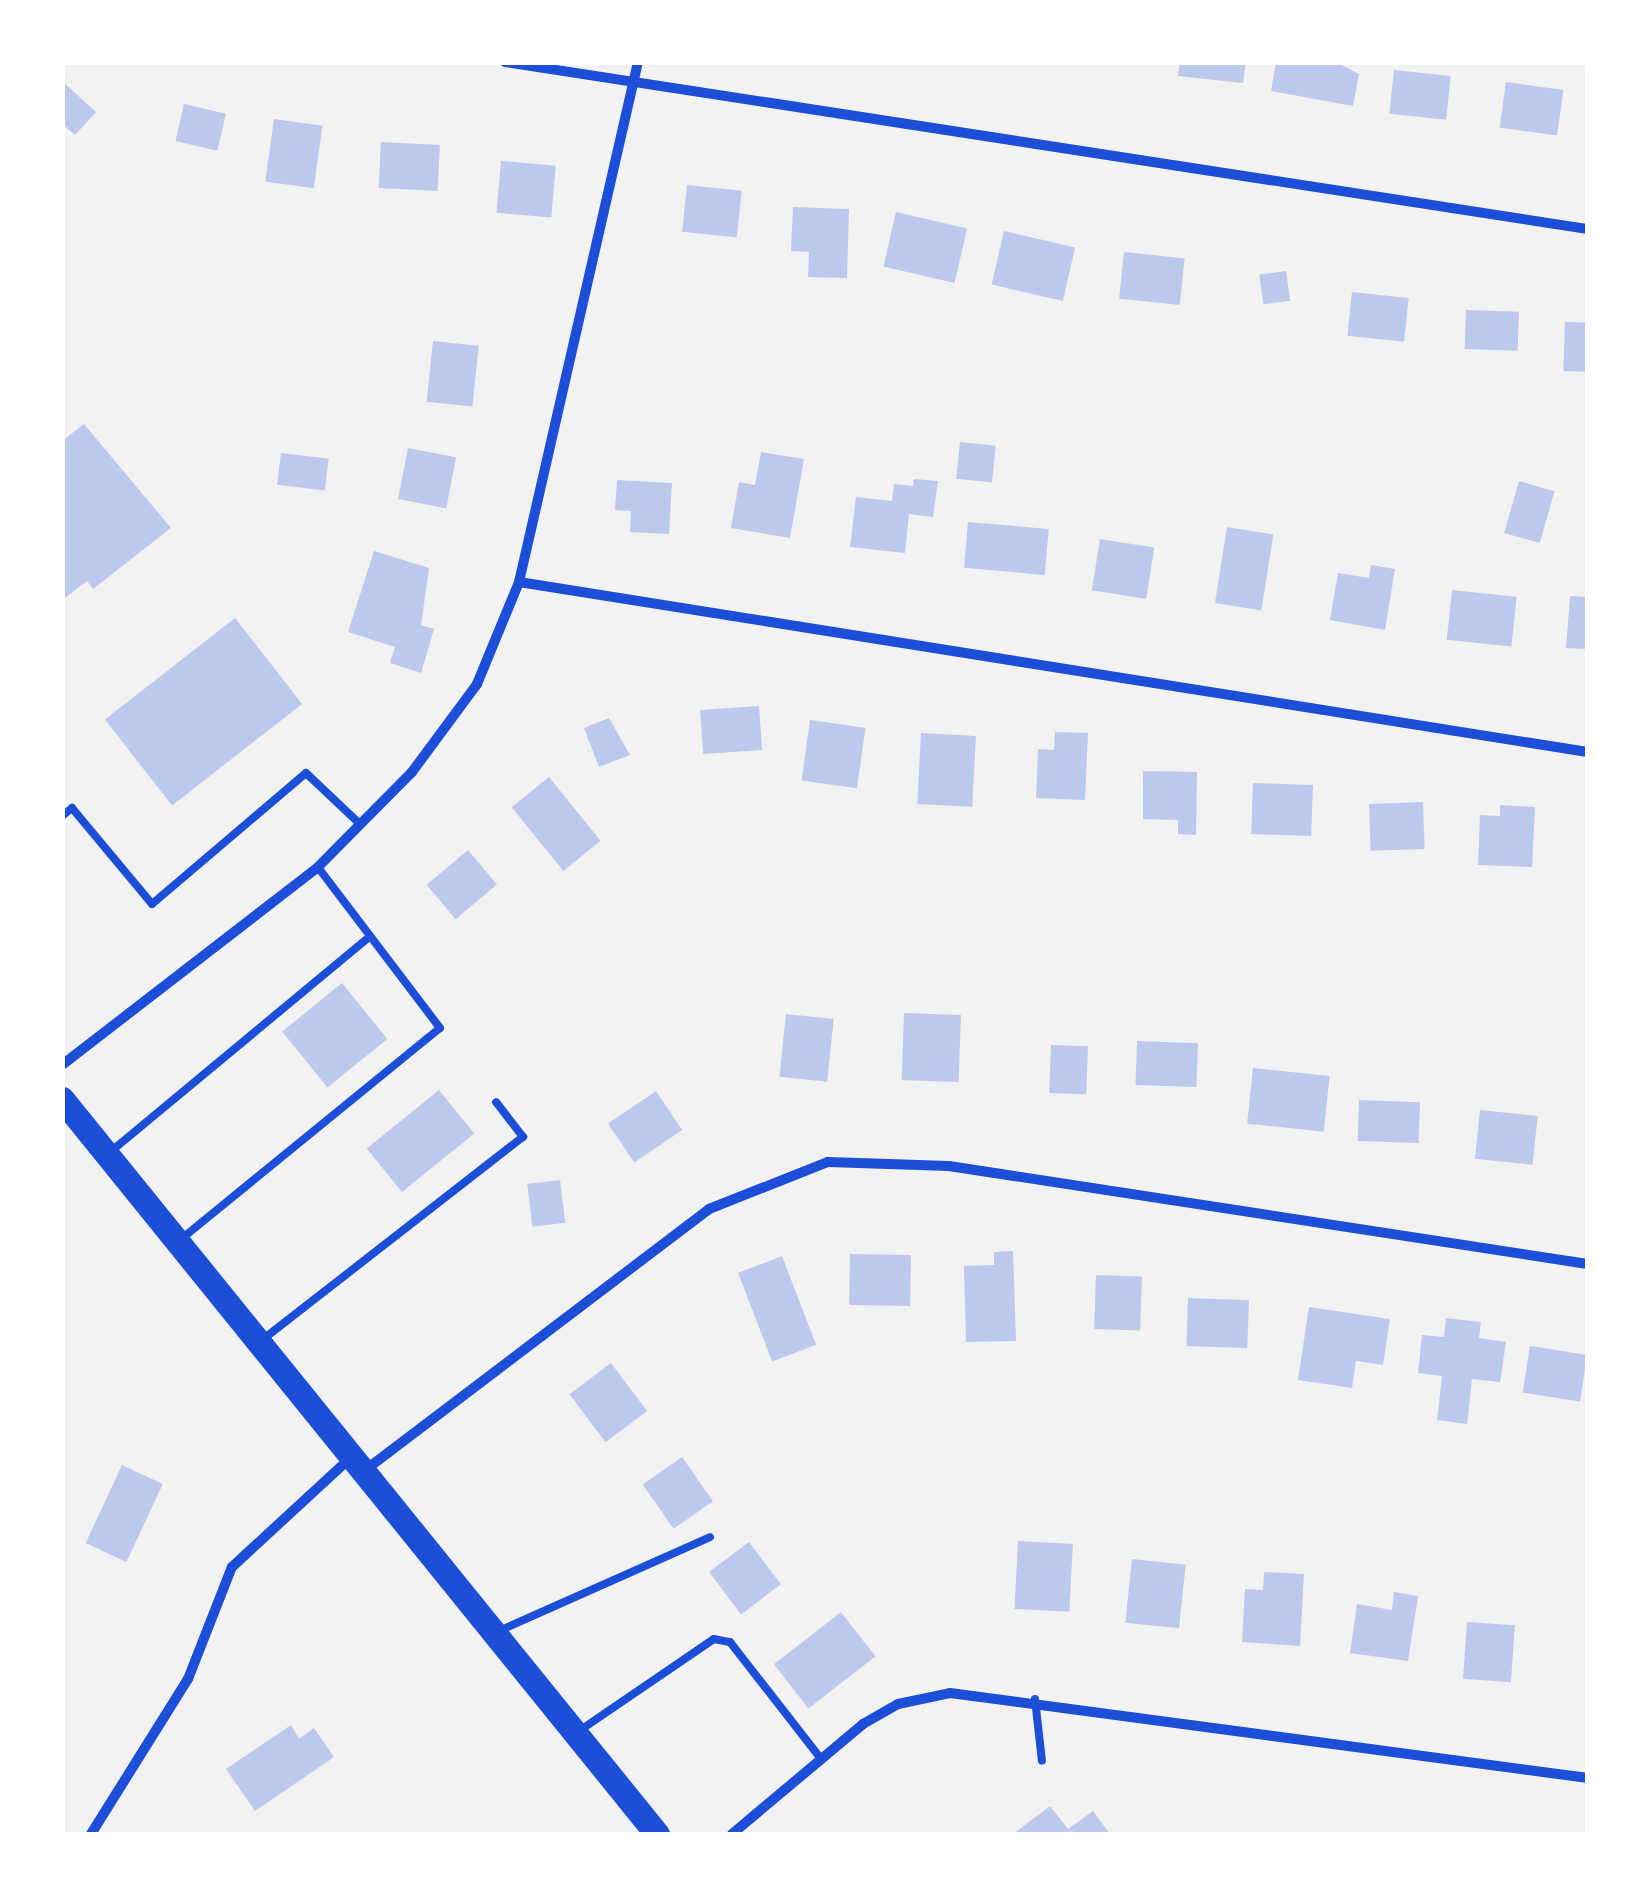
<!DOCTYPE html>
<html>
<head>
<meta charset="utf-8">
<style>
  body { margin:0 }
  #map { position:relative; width:1650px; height:1897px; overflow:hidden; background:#f2f2f2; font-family:Manrope,sans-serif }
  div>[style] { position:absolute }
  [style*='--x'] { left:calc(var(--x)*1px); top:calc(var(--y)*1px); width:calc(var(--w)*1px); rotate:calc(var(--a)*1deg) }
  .building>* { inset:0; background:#bdc9ec; transform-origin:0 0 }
  .service>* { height:8px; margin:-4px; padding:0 4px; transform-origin:4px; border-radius:4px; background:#1d4ed8 }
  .minor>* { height:10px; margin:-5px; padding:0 5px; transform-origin:5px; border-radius:5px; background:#1d4ed8 }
  .primary>* { height:25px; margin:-12.5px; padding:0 12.5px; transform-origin:12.5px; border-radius:12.5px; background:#1d4ed8 }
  span { translate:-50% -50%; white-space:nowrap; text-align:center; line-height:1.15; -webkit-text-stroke:9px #fff; paint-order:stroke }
  .frame { position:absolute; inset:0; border:65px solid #fff; pointer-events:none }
</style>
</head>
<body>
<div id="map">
  <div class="building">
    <div style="clip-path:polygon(1180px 62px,1246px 62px,1243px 83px,1178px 76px)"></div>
    <div style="clip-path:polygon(1276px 62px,1336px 62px,1359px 74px,1353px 106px,1271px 91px)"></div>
    <div style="left:1394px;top:70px;width:57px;height:44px;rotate:6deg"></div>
    <div style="clip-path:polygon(62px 81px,96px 112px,75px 135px,62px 124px)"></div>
    <div style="left:1506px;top:82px;width:58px;height:46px;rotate:8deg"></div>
    <div style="left:184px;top:104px;width:43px;height:38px;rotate:13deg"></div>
    <div style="left:274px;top:119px;width:49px;height:63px;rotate:8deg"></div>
    <div style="left:381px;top:142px;width:59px;height:46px;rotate:3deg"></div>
    <div style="left:501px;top:161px;width:55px;height:52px;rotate:5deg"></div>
    <div style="left:687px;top:185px;width:55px;height:47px;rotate:6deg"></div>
    <div style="clip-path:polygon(793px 207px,849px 209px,847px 278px,808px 277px,809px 252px,791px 251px)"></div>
    <div style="left:896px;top:212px;width:73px;height:56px;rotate:13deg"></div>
    <div style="left:1004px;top:231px;width:73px;height:55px;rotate:13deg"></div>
    <div style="left:1124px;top:252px;width:61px;height:47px;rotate:6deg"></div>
    <div style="left:1286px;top:271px;width:30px;height:27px;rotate:82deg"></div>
    <div style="left:1352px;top:292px;width:57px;height:44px;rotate:6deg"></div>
    <div style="left:1466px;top:310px;width:53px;height:39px;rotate:2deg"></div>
    <div style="left:1565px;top:322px;width:23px;height:49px;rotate:2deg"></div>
    <div style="left:433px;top:341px;width:46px;height:61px;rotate:6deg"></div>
    <div style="clip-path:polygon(84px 424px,171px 528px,93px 589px,87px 581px,62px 600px,62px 441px)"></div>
    <div style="left:960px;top:442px;width:36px;height:37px;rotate:6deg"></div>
    <div style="left:408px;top:448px;width:49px;height:52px;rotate:11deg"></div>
    <div style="clip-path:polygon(761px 452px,804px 459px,790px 538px,731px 528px,739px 482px,755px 485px)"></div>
    <div style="left:281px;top:453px;width:48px;height:32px;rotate:7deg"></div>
    <div style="clip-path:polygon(914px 479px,938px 481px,933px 517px,909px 514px,905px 553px,850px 547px,856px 497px,892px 501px,894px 484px,913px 486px)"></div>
    <div style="clip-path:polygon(617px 480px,672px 483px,669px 534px,630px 532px,631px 511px,615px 510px)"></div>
    <div style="left:1519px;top:481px;width:37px;height:54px;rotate:16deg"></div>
    <div style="left:968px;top:522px;width:81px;height:46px;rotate:5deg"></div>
    <div style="left:1227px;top:527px;width:47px;height:77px;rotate:9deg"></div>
    <div style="left:1100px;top:539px;width:55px;height:52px;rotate:9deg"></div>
    <div style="clip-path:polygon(374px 551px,429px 568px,421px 625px,434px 629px,421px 673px,390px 663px,395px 647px,348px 632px)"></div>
    <div style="clip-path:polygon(1371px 565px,1395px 569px,1385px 630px,1330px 620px,1338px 573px,1369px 578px)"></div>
    <div style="left:1452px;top:590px;width:65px;height:50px;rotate:6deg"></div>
    <div style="clip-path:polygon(1570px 596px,1588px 597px,1588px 649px,1566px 648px)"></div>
    <div style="left:235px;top:618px;width:109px;height:165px;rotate:52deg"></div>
    <div style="left:759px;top:706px;width:44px;height:59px;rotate:86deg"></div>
    <div style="clip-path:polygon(609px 718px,630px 755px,599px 767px,584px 728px)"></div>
    <div style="left:810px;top:720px;width:56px;height:61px;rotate:8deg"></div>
    <div style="clip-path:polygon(1055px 732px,1088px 733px,1085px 800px,1036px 798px,1038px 749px,1054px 750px)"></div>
    <div style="left:921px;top:733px;width:55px;height:71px;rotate:3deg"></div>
    <div style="clip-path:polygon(1143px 771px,1197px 772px,1196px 835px,1178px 834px,1178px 820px,1143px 819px)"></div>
    <div style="left:549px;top:777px;width:82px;height:48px;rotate:51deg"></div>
    <div style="left:1253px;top:783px;width:60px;height:51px;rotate:2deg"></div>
    <div style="left:1423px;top:802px;width:47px;height:54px;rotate:88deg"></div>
    <div style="clip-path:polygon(1500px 805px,1535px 807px,1532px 867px,1478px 865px,1480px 815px,1500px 816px)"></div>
    <div style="left:468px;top:850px;width:45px;height:54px;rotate:50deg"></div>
    <div style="left:342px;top:983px;width:72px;height:77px;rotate:51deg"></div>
    <div style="left:904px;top:1013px;width:57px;height:67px;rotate:2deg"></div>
    <div style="left:786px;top:1014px;width:48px;height:63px;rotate:6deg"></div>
    <div style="left:1137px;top:1041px;width:61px;height:44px;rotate:2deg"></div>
    <div style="left:1051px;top:1045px;width:37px;height:48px;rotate:2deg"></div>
    <div style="left:1253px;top:1068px;width:77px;height:56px;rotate:6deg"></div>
    <div style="left:439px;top:1090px;width:56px;height:93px;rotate:51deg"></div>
    <div style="left:656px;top:1091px;width:47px;height:58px;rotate:56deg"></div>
    <div style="left:1359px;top:1100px;width:61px;height:41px;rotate:2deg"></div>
    <div style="left:1480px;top:1110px;width:58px;height:49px;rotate:6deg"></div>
    <div style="left:560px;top:1180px;width:43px;height:33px;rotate:83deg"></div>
    <div style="clip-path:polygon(1013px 1251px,1016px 1341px,966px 1342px,964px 1266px,994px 1265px,994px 1252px)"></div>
    <div style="left:850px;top:1254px;width:61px;height:51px;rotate:1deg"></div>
    <div style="left:782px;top:1256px;width:95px;height:47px;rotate:69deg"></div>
    <div style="left:1096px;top:1275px;width:46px;height:54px;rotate:2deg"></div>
    <div style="left:1188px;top:1298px;width:61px;height:48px;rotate:2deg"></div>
    <div style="clip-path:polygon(1309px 1307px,1390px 1319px,1383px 1365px,1356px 1361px,1352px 1388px,1298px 1380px)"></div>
    <div style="clip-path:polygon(1446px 1318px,1481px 1322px,1479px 1338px,1506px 1342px,1500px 1382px,1472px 1379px,1467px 1424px,1437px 1420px,1442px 1376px,1418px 1373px,1422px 1335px,1444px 1337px)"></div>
    <div style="left:1530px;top:1346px;width:58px;height:47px;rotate:9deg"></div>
    <div style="left:611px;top:1363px;width:60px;height:52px;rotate:53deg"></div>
    <div style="left:682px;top:1457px;width:54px;height:48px;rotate:55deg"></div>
    <div style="left:122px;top:1465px;width:45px;height:86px;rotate:25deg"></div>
    <div style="left:1018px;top:1541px;width:55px;height:68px;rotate:3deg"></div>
    <div style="left:749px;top:1542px;width:53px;height:50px;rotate:53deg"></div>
    <div style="left:1132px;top:1559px;width:54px;height:64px;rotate:6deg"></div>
    <div style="clip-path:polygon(1264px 1572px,1304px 1574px,1300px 1646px,1242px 1642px,1245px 1589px,1263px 1590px)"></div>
    <div style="clip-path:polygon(1394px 1592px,1418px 1596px,1408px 1661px,1350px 1653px,1357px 1604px,1392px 1610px)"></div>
    <div style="left:841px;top:1612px;width:56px;height:85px;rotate:52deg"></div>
    <div style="left:1467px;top:1622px;width:48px;height:57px;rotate:4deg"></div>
    <div style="clip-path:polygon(291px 1725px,299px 1739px,314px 1728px,334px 1757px,255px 1811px,226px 1769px)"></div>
    <div style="clip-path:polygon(1050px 1806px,1068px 1829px,1093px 1811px,1110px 1834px,1013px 1834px)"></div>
  </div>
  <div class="service">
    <div style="--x:62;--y:816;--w:13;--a:-39"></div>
    <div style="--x:72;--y:808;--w:125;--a:50.2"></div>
    <div style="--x:152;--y:904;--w:202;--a:-40.4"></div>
    <div style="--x:306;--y:773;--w:74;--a:43.4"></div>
    <div style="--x:109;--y:1153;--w:335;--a:-39.7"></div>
    <div style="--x:180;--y:1240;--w:335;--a:-39.2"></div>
    <div style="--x:440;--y:1028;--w:202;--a:-127.2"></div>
    <div style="--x:262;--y:1340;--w:331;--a:-37.9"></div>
    <div style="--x:523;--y:1137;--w:44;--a:-127.6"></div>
    <div style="--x:499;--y:1631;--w:231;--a:-24"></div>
    <div style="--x:1035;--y:1699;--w:62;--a:83.6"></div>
    <div style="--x:579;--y:1731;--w:163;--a:-34.3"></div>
    <div style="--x:714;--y:1639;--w:16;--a:11"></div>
    <div style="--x:730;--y:1642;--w:148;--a:52.1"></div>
  </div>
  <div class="minor">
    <div style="--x:505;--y:62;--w:1096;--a:8.77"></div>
    <div style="--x:519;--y:582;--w:1082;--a:9.04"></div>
    <div style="--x:62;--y:1065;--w:324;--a:-37.7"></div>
    <div style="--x:318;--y:867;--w:134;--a:-45.3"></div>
    <div style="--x:412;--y:772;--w:109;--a:-53.5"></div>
    <div style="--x:477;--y:684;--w:110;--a:-67.6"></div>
    <div style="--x:519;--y:582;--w:533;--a:-77.11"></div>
    <div style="--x:364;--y:1471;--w:433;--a:-37.2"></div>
    <div style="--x:709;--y:1209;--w:128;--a:-21.6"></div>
    <div style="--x:828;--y:1162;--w:121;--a:1.9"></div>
    <div style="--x:949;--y:1166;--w:646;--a:8.72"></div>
    <div style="--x:91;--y:1834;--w:183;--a:-58"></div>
    <div style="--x:188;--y:1679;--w:120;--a:-68.6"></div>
    <div style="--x:232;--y:1567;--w:161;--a:-42.7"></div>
    <div style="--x:732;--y:1834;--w:171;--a:-40"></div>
    <div style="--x:863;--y:1724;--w:40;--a:-29.7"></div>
    <div style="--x:898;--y:1704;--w:53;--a:-11.9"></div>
    <div style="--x:950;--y:1693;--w:644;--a:7.59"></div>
  </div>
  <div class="primary">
    <div style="--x:62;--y:1099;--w:946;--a:51.01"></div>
  </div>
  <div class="frame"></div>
</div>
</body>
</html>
